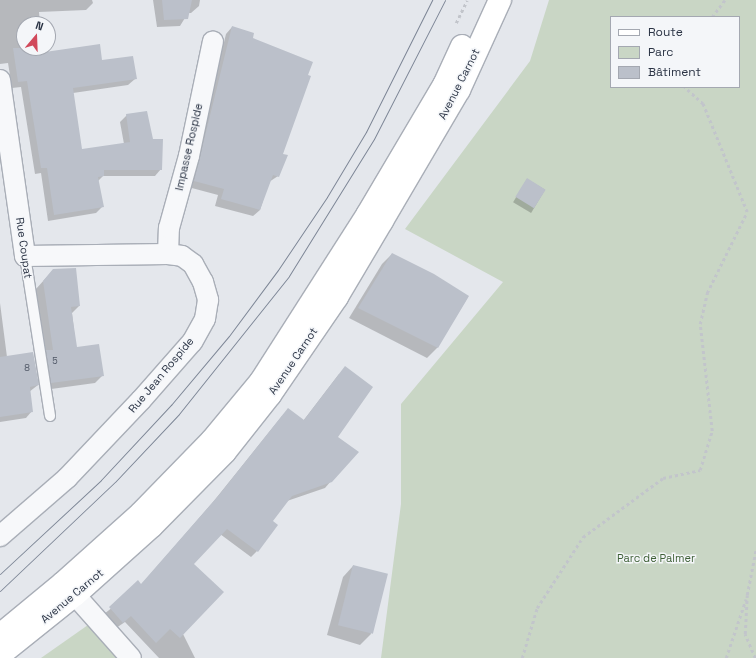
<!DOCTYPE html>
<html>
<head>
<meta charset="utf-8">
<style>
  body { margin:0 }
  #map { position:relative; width:756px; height:658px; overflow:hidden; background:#e4e7ec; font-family:"Space Grotesk",sans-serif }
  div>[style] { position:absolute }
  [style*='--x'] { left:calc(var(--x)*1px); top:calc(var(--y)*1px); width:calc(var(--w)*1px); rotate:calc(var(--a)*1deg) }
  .green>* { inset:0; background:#c9d6c5 }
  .shadow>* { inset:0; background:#0003; transform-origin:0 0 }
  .building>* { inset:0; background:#bbc0ca; transform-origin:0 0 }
  .path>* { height:2.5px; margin-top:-1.25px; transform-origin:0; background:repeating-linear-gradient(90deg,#c2c5cb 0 3px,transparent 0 6px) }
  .roads { filter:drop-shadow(1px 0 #a9aeb7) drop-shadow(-1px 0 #a9aeb7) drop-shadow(0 1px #a9aeb7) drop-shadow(0 -1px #a9aeb7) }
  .service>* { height:10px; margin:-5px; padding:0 5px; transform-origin:5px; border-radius:5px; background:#f7f8fa }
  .minor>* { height:20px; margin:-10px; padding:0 10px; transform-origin:10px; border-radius:10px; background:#f7f8fa }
  .primary>* { height:22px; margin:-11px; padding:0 11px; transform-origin:11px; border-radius:11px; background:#fff }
  .tram>* { height:1px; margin:-0.5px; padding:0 0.5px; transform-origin:0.5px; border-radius:0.5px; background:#7d8696 }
  span { translate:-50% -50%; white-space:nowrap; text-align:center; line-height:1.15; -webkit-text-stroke:3px #f4f6f9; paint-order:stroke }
  .number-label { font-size:9px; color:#4f5766 }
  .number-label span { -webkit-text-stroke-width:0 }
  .street-label { font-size:11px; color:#2b3445 }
  .park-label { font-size:11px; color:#3f6138 }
  .legend { position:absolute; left:610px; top:16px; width:130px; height:72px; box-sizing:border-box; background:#f4f6f9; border:1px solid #a4a8b1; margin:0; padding:5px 7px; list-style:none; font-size:12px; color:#2b3445 }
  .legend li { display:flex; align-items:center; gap:8px; height:20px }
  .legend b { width:20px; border:1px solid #a4a8b1 }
  .north { position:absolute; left:16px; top:16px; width:40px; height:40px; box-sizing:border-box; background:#f4f6f9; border:1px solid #a4a8b1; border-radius:50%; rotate:19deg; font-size:11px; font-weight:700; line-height:16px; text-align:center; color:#2b3445 }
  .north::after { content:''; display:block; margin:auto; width:14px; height:18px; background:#d1495b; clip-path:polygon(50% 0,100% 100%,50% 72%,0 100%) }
</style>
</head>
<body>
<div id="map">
  <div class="green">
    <div style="clip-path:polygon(evenodd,549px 0,756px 0,756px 658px,381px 658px,401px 504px,401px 404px,503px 282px,405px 229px,530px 61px,549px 0,611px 17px,739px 17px,739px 87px,611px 87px,611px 17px)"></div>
    <div style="clip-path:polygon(88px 625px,118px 658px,41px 658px)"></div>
  </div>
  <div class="shadow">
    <div style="clip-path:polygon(0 0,92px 0,93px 3px,86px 10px,39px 12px,40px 24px,24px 24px,24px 48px,44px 48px,44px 53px,101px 62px,135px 79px,128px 85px,73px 93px,81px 150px,124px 144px,120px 122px,127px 115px,152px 140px,161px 169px,155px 176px,103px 176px,98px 181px,102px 207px,96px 213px,48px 221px,41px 173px,35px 174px,21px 87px,12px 88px,8px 63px,0 64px)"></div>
    <div style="clip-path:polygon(153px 0,200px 0,199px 6px,191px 13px,188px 13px,180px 26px,157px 27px)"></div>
    <div style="clip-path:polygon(232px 27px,251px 39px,281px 154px,278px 176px,269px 182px,260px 210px,253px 216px,215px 206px,218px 195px,188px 187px,226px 34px)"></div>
    <div style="left:527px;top:179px;width:21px;height:27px;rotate:31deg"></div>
    <div style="clip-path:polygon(392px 254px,468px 297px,437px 348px,427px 358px,349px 318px,382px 264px)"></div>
    <div style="clip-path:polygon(53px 270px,79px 306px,72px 313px,76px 348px,103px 375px,95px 383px,44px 390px,40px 359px,46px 352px,36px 289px)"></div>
    <div style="clip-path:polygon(0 303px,7px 357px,38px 385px,29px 392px,32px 411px,26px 418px,0 422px)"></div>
    <div style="clip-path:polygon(339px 374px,331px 481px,325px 488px,287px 501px,272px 521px,257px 551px,251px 557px,220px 534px,192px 565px,183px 634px,195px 658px,159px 658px,125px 622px,116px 628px,104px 614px,141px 585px,213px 502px,282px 416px,303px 421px)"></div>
    <div style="clip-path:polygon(353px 566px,371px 634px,360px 645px,327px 635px,343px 577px)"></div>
  </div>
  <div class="building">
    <div style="clip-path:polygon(162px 0,192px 0,188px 19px,164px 20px)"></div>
    <div style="clip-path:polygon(232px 26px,254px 33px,253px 38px,313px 62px,308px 75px,311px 76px,283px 154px,288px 155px,279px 177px,273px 175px,260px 210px,221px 199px,224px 189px,194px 181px)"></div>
    <div style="clip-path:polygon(100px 44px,102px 60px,133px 56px,137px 79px,73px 88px,82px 149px,130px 142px,126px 114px,147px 111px,153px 139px,163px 139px,162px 170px,104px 170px,104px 176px,98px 177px,104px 207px,54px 215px,47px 168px,41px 168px,27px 81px,18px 82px,13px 48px,45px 48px,45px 52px)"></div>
    <div style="left:527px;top:178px;width:22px;height:22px;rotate:32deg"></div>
    <div style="clip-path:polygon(392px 253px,434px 274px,469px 296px,438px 348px,358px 308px)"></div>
    <div style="clip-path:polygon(76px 268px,80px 306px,71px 307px,77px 347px,99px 344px,104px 376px,51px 383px,46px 350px,53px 350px,43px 281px,53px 269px)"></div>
    <div style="clip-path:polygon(33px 352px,39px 385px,30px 387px,33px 412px,0 417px,0 357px)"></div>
    <div style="clip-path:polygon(345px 366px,373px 387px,338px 437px,359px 452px,332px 482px,292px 496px,273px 521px,278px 525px,258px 552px,227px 529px,194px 564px,224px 592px,180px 638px,170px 629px,156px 643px,131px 616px,123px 623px,109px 607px,138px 580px,141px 584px,219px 495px,288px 408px,304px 420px)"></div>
    <div style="left:353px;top:565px;width:36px;height:62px;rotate:14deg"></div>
  </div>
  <div class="path">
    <div style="--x:712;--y:17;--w:21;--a:-53"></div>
    <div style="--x:456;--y:23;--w:25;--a:-64"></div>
    <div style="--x:522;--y:658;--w:52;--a:-73.3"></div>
    <div style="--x:537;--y:608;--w:85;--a:-57.1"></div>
    <div style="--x:583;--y:537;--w:99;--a:-36.4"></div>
    <div style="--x:663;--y:478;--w:38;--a:-12"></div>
    <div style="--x:700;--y:470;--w:41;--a:-72.9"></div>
    <div style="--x:712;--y:431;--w:108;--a:-96.4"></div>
    <div style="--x:700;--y:324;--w:32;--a:-77"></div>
    <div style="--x:707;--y:293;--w:90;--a:-63.7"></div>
    <div style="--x:747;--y:212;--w:117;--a:-112.2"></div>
    <div style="--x:703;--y:104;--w:25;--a:-138"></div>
    <div style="--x:726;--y:658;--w:62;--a:-71.3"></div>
    <div style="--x:755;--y:658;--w:26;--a:-113"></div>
    <div style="--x:745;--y:634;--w:39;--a:-87"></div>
    <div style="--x:747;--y:595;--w:47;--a:-78.9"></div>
  </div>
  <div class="roads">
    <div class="service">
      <div style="--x:25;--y:256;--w:162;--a:81.1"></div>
    </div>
    <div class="minor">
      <div style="--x:0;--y:80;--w:178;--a:81.9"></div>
      <div style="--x:25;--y:256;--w:143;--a:-0.8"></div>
      <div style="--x:168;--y:254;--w:14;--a:8"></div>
      <div style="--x:182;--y:256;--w:14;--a:36"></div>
      <div style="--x:193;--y:264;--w:21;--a:61"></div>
      <div style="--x:203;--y:282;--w:19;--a:74"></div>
      <div style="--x:208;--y:300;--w:19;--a:99"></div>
      <div style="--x:205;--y:319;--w:26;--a:119"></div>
      <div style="--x:192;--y:342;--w:77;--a:131.3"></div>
      <div style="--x:141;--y:400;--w:108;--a:133.5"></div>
      <div style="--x:67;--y:478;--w:89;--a:139.1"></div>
      <div style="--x:168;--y:254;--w:26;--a:-88"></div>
      <div style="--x:169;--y:228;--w:75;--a:-74.5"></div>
      <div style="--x:189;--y:156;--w:117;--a:-78.2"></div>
      <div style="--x:75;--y:595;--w:84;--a:48.4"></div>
    </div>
    <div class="primary">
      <div style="--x:0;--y:635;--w:82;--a:-39.5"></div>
      <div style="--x:63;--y:583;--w:105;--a:-41.9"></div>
      <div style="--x:141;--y:513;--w:102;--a:-45.8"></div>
      <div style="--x:212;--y:440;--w:77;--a:-50.3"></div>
      <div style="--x:261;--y:381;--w:197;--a:-57.4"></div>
      <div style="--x:367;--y:215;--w:151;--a:-59.4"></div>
      <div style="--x:444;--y:85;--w:43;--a:-65.2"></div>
      <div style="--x:0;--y:655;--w:96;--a:-38.7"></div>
      <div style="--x:75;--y:595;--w:103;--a:-41.9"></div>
      <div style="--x:152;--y:526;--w:104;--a:-45.4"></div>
      <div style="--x:225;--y:452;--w:73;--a:-51.7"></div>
      <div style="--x:270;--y:395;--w:119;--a:-55.6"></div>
      <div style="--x:337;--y:297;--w:88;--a:-59.4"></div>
      <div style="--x:382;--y:221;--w:152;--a:-59.6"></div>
      <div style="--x:459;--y:90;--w:99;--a:-65.5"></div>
    </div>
  </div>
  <div class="tram">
    <div style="--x:0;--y:574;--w:138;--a:-42.9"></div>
    <div style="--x:101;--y:480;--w:103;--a:-47"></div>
    <div style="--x:171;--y:405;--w:90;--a:-50"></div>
    <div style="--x:229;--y:336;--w:82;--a:-53.4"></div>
    <div style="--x:278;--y:270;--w:88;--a:-56.1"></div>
    <div style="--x:327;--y:197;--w:76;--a:-59"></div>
    <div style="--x:366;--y:132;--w:148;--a:-63.4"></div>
    <div style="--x:0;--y:591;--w:158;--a:-43.5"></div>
    <div style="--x:115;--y:482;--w:93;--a:-46.7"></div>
    <div style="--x:179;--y:414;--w:176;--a:-51.4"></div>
    <div style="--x:289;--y:276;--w:161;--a:-58.2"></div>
    <div style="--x:374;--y:139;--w:156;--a:-62.9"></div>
  </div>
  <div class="number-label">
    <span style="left:55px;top:361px">5</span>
    <span style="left:27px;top:368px">8</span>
  </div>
  <div class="street-label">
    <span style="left:459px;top:84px;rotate:-63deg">Avenue Carnot</span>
    <span style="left:189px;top:147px;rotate:-77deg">Impasse Rospide</span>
    <span style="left:24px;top:248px;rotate:82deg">Rue Coupat</span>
    <span style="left:293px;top:361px;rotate:-56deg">Avenue Carnot</span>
    <span style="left:161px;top:375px;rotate:-50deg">Rue Jean Rospide</span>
    <span style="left:72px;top:596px;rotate:-40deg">Avenue Carnot</span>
  </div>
  <div class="park-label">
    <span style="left:656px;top:558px">Parc de Palmer</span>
  </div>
  <ul class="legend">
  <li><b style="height:5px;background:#fff"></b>Route</li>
  <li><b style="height:11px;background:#c9d6c5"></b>Parc</li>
  <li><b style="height:11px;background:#bbc0ca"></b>Bâtiment</li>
  </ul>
  <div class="north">N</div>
</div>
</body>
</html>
